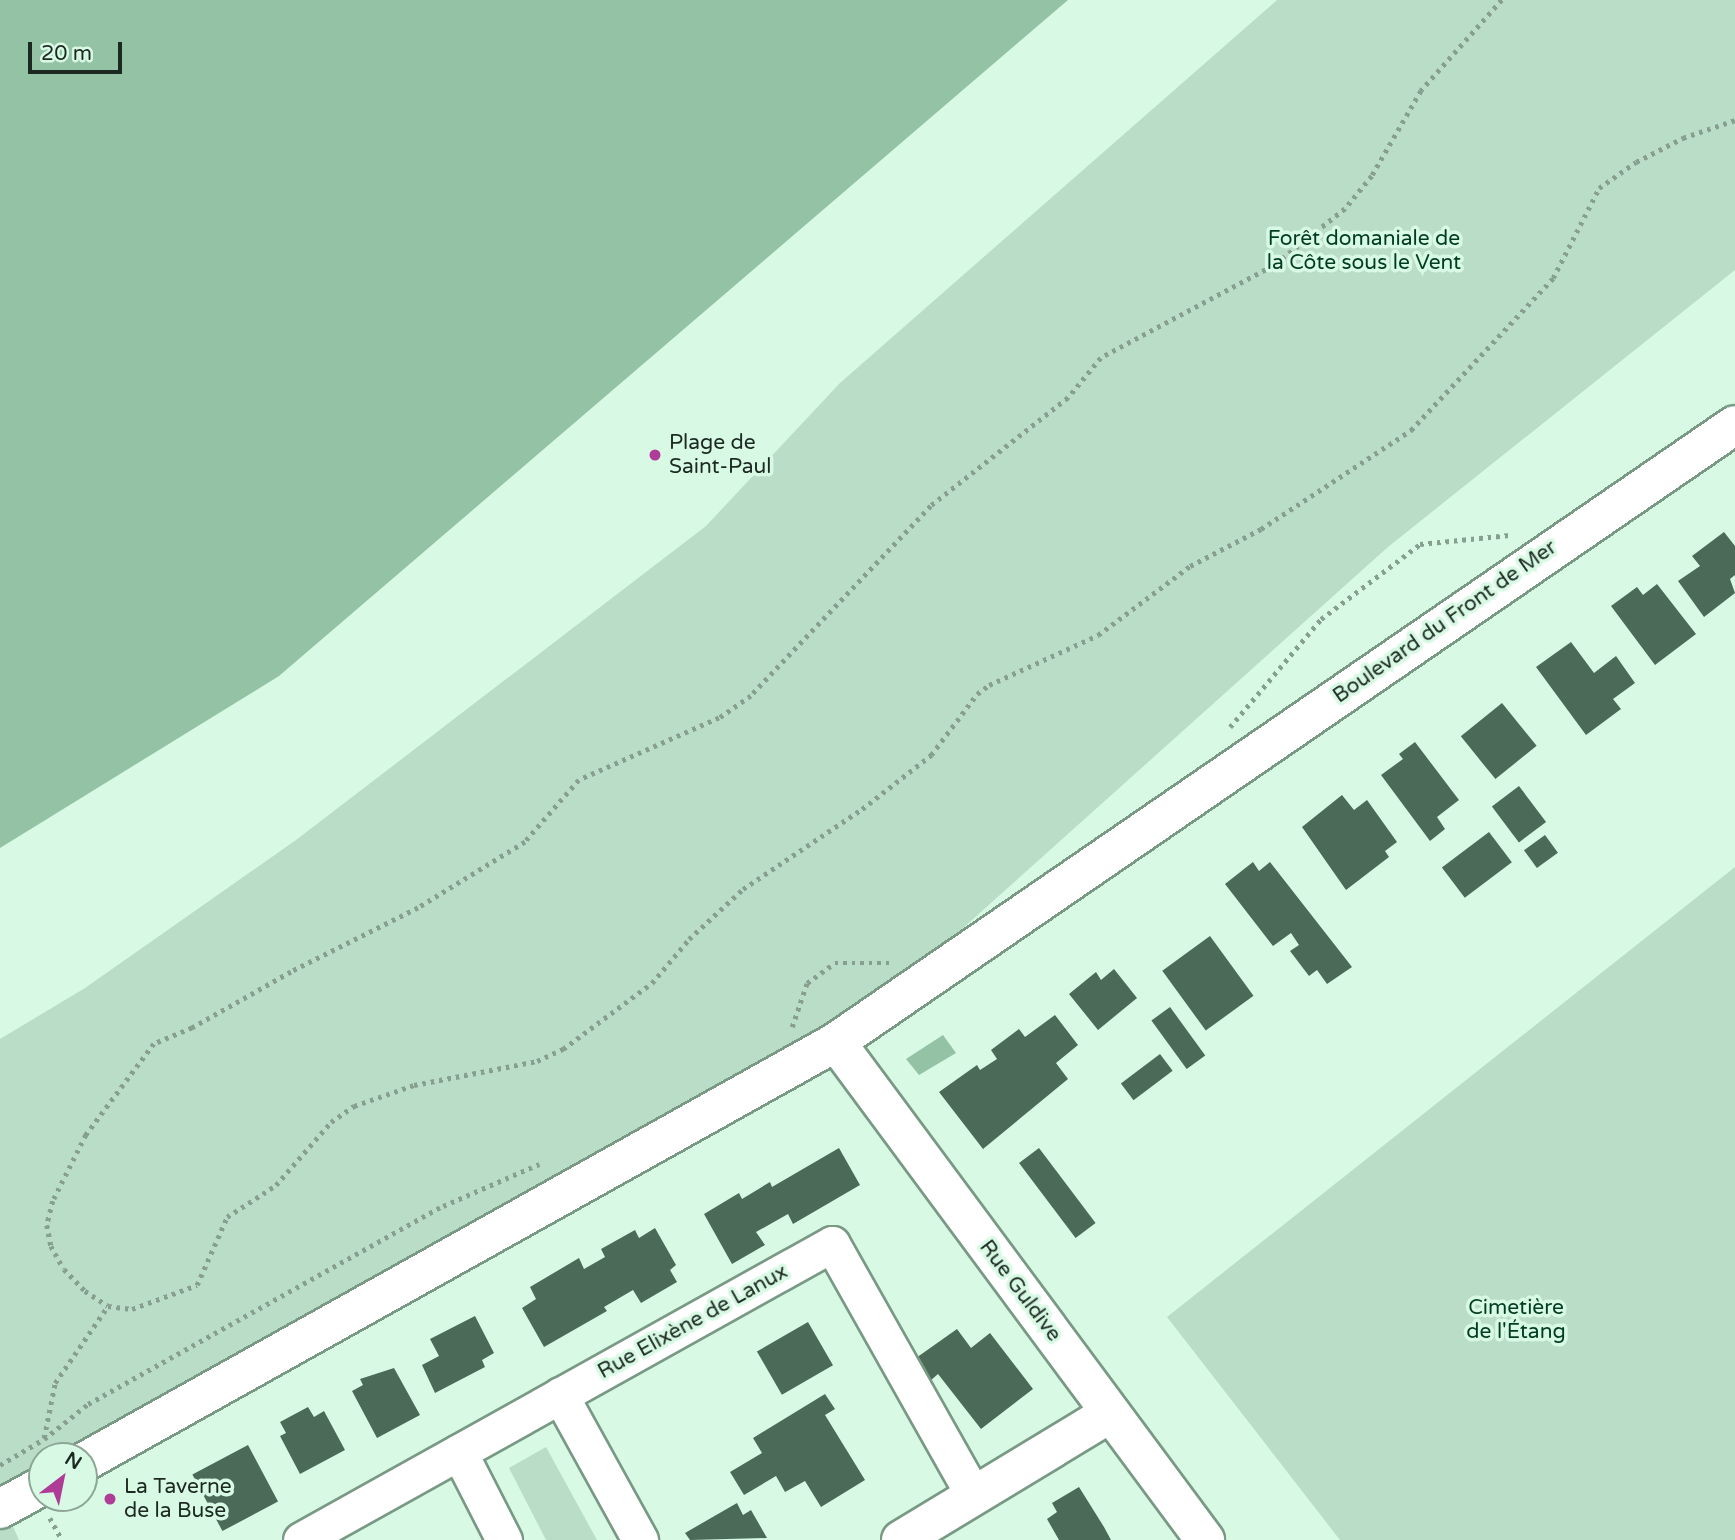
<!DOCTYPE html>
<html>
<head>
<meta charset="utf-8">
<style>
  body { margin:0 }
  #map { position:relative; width:1735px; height:1540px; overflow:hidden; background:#d8fae4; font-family:"Varela Round",sans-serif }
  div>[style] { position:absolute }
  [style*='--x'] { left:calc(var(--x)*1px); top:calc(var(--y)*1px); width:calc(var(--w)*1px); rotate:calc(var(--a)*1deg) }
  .green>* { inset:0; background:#b9ddc6 }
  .water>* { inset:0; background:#93c2a5 }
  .building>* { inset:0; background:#4c6a58; transform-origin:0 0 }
  .path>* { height:4.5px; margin-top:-2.25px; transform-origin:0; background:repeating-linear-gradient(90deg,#869f8f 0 3.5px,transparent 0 8.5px) }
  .roads { filter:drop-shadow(2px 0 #799985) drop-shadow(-2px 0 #799985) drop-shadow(0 2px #799985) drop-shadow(0 -2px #799985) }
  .street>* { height:35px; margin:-17.5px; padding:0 17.5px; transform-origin:17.5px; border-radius:17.5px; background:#fff }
  .secondary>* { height:38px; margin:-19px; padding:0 19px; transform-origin:19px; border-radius:19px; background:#fff }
  .dots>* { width:19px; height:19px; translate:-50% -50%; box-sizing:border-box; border:4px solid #d8fae4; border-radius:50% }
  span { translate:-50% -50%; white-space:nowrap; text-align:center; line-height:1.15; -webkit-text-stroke:7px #d8fae4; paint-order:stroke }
  .park-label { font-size:21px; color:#003c21 }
  .poi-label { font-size:21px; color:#1c2921 }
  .left { translate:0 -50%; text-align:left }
  .street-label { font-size:21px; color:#1c2921 }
  .north { position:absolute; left:28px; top:1442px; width:70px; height:70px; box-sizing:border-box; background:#d8fae4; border:2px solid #8da696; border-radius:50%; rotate:32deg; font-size:19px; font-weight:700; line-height:28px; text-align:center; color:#1c2921 }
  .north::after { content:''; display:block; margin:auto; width:24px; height:32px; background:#af3c96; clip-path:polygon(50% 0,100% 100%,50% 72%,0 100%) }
  .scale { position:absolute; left:28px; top:42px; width:94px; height:32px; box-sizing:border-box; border:4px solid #1c2921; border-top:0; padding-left:9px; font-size:21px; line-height:24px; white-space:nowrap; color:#1c2921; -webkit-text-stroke:5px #d8fae4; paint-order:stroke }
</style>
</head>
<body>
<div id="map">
  <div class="green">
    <div style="clip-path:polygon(1277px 0,1735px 0,1735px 270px,1388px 547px,836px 1042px,84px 1456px,42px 1456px,42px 1486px,4px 1506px,19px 1540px,0 1540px,0 1039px,85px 988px,296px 840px,706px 526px,840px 383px)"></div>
    <div style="clip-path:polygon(1735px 867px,1735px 1540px,1340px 1540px,1167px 1317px)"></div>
    <div style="clip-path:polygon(546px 1447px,597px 1540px,546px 1540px,509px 1468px)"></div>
  </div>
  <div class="water">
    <div style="clip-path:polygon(0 0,1068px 0,279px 676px,0 848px)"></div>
    <div style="clip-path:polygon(943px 1035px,956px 1053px,919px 1075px,906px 1059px)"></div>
  </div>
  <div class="building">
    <div style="clip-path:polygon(1724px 532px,1735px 546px,1735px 575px,1730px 579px,1735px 593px,1704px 617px,1678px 581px,1700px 566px,1692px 556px)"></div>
    <div style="clip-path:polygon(1657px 584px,1696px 634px,1655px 665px,1611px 606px,1637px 587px,1643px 595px)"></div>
    <div style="clip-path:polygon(1571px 642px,1594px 673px,1616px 656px,1635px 683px,1613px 699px,1621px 709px,1586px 735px,1536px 667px)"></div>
    <div style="left:1502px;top:703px;width:55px;height:53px;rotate:51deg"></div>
    <div style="clip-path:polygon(1415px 742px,1459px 800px,1437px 817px,1445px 829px,1430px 841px,1381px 775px,1403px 759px,1399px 754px)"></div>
    <div style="left:1519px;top:786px;width:45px;height:34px;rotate:53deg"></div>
    <div style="clip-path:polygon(1342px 795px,1354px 810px,1367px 800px,1397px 842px,1385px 851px,1389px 857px,1346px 890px,1302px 827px)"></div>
    <div style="left:1489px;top:832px;width:38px;height:59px;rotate:53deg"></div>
    <div style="left:1545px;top:835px;width:22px;height:26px;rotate:54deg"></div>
    <div style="clip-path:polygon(1253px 862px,1259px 871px,1270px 862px,1352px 967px,1327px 984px,1317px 970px,1309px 976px,1290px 951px,1299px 945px,1291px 933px,1273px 946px,1225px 884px)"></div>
    <div style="left:1210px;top:936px;width:74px;height:59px;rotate:54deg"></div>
    <div style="clip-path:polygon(1114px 969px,1137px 998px,1098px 1030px,1069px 994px,1096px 972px,1101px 980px)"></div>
    <div style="left:1170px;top:1007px;width:60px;height:23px;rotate:54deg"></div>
    <div style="clip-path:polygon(1055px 1015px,1078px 1045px,1056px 1063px,1068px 1079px,983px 1149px,939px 1092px,977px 1065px,980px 1070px,997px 1059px,991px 1050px,1019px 1029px,1025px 1037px)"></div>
    <div style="left:1160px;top:1054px;width:21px;height:49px;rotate:53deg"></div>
    <div style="clip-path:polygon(839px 1148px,860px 1185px,793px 1224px,788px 1214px,756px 1232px,765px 1245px,732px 1264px,704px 1214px,739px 1193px,742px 1199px,770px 1182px,772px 1187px)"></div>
    <div style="left:1039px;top:1148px;width:94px;height:25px;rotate:53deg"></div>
    <div style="clip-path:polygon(655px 1228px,676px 1265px,670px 1270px,677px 1282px,641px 1303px,633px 1290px,604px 1307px,607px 1311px,544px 1347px,522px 1308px,536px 1299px,530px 1287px,579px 1258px,584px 1269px,605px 1257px,601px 1249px,635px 1230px,639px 1238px)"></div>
    <div style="clip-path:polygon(475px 1316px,494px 1353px,482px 1360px,485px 1367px,435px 1393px,422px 1365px,439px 1356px,430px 1339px)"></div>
    <div style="left:808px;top:1322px;width:50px;height:59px;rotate:60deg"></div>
    <div style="clip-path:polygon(957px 1329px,971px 1348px,990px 1333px,1033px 1389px,981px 1429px,938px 1374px,930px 1381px,916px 1358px)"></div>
    <div style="clip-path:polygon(394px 1368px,420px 1415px,377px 1438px,352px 1391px,363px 1385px,360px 1379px)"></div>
    <div style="clip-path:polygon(825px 1394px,835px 1409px,825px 1415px,865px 1480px,821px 1507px,805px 1481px,785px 1492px,776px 1476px,744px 1495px,730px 1472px,762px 1453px,753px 1438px)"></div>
    <div style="clip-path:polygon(308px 1407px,314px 1417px,324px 1411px,345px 1450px,300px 1474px,280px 1436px,286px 1433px,280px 1422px)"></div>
    <div style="left:248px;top:1445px;width:64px;height:63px;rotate:62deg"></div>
    <div style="clip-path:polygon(1079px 1487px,1104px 1527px,1111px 1540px,1059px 1540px,1047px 1519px,1057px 1512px,1052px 1503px)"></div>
    <div style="clip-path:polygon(737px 1503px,743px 1515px,751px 1510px,767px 1538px,690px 1540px,685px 1533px)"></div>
  </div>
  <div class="path">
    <div style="--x:1502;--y:0;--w:122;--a:131.7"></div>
    <div style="--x:1421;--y:91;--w:98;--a:120"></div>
    <div style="--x:1372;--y:176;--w:43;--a:129.3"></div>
    <div style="--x:1345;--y:209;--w:92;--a:141.6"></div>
    <div style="--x:1273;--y:266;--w:195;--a:151.9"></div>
    <div style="--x:1101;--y:358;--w:52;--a:129.5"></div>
    <div style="--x:1068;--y:398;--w:174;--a:141.8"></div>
    <div style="--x:931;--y:506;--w:262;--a:133.5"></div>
    <div style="--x:751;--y:696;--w:39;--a:145"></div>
    <div style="--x:719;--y:718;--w:153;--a:156.1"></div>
    <div style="--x:579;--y:780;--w:82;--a:131.1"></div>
    <div style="--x:525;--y:842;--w:126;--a:148.3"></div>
    <div style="--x:418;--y:908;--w:142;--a:153.3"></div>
    <div style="--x:291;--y:972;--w:114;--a:150.5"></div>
    <div style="--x:192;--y:1028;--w:41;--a:157.2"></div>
    <div style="--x:154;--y:1044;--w:114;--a:126.8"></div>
    <div style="--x:86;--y:1135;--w:74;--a:116.6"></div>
    <div style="--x:53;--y:1201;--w:25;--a:104"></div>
    <div style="--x:47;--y:1225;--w:21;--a:79"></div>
    <div style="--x:51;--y:1246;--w:26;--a:61"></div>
    <div style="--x:64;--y:1269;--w:30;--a:46"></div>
    <div style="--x:85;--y:1291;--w:27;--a:33"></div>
    <div style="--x:108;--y:1306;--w:24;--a:7"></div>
    <div style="--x:132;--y:1309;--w:69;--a:-20.3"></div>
    <div style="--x:197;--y:1285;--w:74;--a:-66.2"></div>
    <div style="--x:227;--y:1217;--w:59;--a:-33.1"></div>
    <div style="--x:276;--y:1185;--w:84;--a:-48.9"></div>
    <div style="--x:331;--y:1122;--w:28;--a:-35"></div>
    <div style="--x:354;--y:1106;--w:64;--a:-19.3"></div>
    <div style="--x:414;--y:1085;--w:125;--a:-11"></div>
    <div style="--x:537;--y:1061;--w:29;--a:-25"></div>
    <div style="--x:563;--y:1049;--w:111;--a:-36.6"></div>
    <div style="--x:652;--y:983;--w:57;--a:-49.9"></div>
    <div style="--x:689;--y:939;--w:74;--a:-42.8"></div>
    <div style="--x:743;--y:889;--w:143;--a:-33.9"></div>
    <div style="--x:862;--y:809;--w:88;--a:-38"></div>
    <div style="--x:931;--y:755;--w:76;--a:-53"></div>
    <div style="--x:977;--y:694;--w:15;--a:-37"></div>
    <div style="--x:989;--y:685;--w:120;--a:-24.6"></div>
    <div style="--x:1098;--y:635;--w:115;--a:-36.9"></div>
    <div style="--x:1190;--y:566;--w:80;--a:-27.5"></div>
    <div style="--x:1261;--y:529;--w:180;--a:-33.4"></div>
    <div style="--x:1411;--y:430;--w:208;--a:-46.9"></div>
    <div style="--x:1553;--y:278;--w:101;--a:-62.9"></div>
    <div style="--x:1599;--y:188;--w:45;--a:-35.1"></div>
    <div style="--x:1636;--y:162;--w:53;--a:-27.1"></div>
    <div style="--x:1683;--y:138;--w:55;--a:-19.1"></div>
    <div style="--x:1230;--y:727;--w:141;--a:-49.9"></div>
    <div style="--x:1321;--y:619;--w:124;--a:-37.1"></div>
    <div style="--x:1420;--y:544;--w:90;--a:-5.7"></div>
    <div style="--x:792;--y:1027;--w:46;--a:-71.2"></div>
    <div style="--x:807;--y:983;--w:34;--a:-36"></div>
    <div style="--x:835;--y:963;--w:54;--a:0"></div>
    <div style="--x:44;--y:1438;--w:56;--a:-78.7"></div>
    <div style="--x:55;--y:1383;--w:93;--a:-55.5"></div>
    <div style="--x:0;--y:1465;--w:51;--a:-30.6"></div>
    <div style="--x:44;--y:1439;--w:56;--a:-38.5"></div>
    <div style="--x:88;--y:1404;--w:406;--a:-29.2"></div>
    <div style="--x:443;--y:1206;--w:105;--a:-23.6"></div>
    <div style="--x:50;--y:1518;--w:25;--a:61"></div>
  </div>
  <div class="roads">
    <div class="street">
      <div style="--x:560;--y:1395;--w:166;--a:61.1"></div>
      <div style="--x:459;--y:1452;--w:99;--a:62.9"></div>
      <div style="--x:301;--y:1540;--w:608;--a:-29.14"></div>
      <div style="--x:832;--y:1244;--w:289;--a:60.6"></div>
    </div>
    <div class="secondary">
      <div style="--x:836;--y:1042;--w:620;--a:53.46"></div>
      <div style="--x:84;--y:1462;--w:861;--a:-29.18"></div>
      <div style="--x:836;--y:1042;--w:1090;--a:-34.46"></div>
      <div style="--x:0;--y:1509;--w:48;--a:-28.7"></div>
      <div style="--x:901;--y:1540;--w:245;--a:-31.2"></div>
    </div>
  </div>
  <div class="dots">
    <div style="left:655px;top:455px;background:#af3c96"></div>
    <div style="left:110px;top:1499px;background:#af3c96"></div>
  </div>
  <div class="park-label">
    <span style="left:1364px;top:251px">Forêt domaniale de<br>la Côte sous le Vent</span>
    <span style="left:1516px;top:1320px">Cimetière<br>de l'Étang</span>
  </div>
  <div class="poi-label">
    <span class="left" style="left:669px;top:455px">Plage de<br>Saint-Paul</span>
    <span class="left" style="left:124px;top:1499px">La Taverne<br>de la Buse</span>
  </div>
  <div class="street-label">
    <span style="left:1445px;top:622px;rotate:-35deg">Boulevard du Front de Mer</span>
    <span style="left:1020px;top:1291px;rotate:53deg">Rue Guldive</span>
    <span style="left:693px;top:1322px;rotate:-29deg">Rue Elixène de Lanux</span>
  </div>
  <div class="north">N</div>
  <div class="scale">20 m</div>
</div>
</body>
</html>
